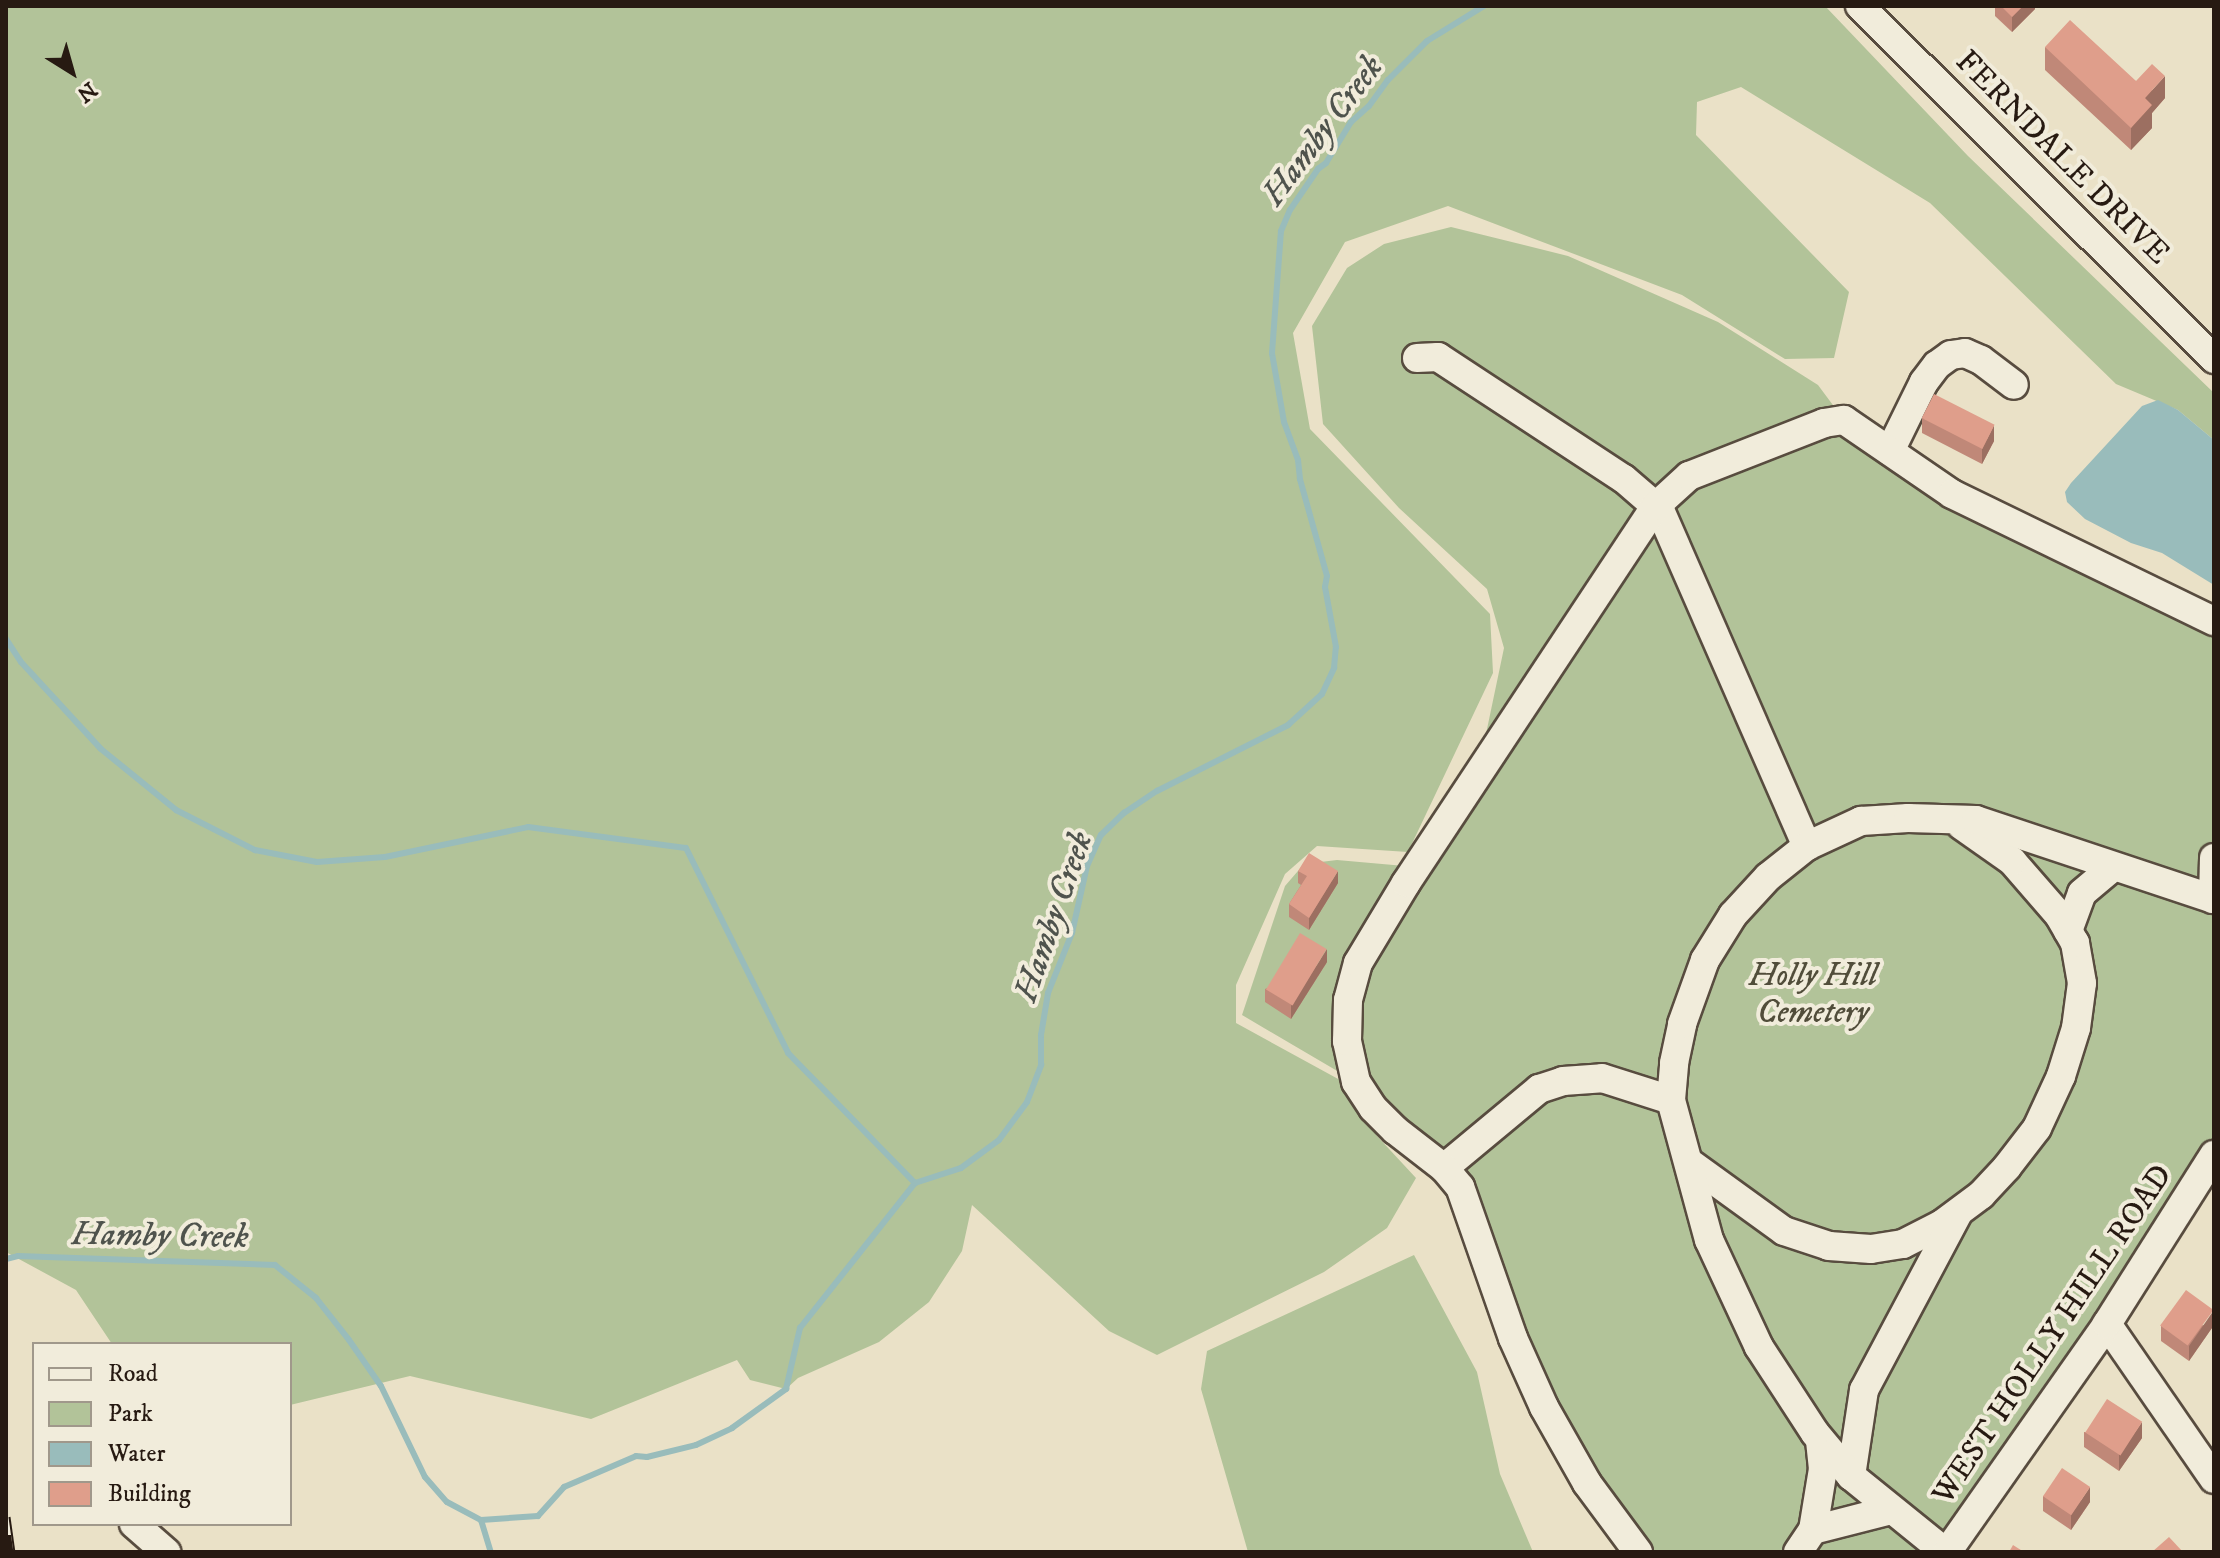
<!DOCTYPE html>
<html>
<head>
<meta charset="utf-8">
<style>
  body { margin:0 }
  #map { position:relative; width:2220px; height:1558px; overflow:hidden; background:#eae1c7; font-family:"IM FELL DW Pica",serif }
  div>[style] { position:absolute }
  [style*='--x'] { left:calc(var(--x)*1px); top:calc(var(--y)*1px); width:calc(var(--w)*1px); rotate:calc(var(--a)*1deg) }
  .green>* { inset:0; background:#b2c399 }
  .water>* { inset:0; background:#99bcbb }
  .stream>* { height:6px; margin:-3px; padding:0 3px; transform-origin:3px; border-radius:3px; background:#99bcbb }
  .roads { filter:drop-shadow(2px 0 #584c3f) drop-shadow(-2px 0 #584c3f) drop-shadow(0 2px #584c3f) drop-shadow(0 -2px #584c3f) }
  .minor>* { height:28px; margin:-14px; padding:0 14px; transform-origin:14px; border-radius:14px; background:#f1ecdb }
  .rail>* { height:9px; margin-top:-4.5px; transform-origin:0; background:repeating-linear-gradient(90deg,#f1ecdb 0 18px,#271a12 0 36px); box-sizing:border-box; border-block:2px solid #271a12 }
  .wall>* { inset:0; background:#c08878; transform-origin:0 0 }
  .shaded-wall>* { inset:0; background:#9c6f61 }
  .building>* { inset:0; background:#df9e8b; transform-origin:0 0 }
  span { translate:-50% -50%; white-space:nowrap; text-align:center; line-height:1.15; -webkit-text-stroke:8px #f1ecdb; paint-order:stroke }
  .street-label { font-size:32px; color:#271a12 }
  .park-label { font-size:32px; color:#514d3a; font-style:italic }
  .water-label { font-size:34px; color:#4f534d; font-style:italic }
  .frame { position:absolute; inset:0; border:8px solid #271a12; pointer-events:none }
  .legend { position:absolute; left:32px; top:1342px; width:260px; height:184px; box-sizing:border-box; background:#f1ecdb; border:2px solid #a0988b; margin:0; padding:10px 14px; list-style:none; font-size:24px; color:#271a12 }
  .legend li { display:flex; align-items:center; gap:16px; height:40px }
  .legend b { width:40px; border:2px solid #a0988b }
  .north { position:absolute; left:32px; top:32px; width:80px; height:80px; -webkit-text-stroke:6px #f1ecdb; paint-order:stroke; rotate:143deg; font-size:22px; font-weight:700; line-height:32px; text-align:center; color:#271a12 }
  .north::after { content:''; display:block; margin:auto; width:28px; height:36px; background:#271a12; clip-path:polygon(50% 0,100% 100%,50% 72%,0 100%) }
</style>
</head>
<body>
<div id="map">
  <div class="green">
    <div style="clip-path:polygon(6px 6px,1825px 6px,1968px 156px,2214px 393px,2214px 440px,2178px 410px,2116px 384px,1930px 203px,1741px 87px,1697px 102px,1696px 135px,1849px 292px,1834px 358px,1785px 359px,1682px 295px,1448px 206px,1345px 242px,1293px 333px,1310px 429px,1490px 614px,1493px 673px,1408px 852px,1317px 846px,1285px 874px,1236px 985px,1236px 1023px,1340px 1080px,1377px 1136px,1416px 1178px,1387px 1228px,1324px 1272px,1157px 1355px,1109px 1331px,972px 1205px,962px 1251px,929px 1302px,879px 1342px,798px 1378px,786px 1389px,750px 1380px,737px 1360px,591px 1419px,410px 1376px,290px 1405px,290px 1344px,112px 1344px,76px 1290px,6px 1252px)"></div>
    <div style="clip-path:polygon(1451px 227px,1568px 256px,1718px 322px,1818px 385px,1844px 420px,2214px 621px,2214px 1155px,1947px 1552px,1618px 1552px,1460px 1187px,1356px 1082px,1242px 1015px,1285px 886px,1304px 864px,1337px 860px,1416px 867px,1478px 772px,1504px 648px,1487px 589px,1399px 508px,1323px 424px,1312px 326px,1347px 268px,1384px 244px)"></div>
    <div style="clip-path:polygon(1414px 1255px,1477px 1372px,1500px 1474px,1533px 1552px,1248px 1552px,1201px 1389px,1207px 1351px)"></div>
  </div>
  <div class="water">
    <div style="clip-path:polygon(2158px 400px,2178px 410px,2214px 440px,2214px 585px,2162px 553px,2131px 543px,2085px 519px,2067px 502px,2065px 492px,2071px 483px,2142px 406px)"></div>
  </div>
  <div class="stream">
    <div style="--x:6;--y:639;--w:27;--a:57"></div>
    <div style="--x:21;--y:662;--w:118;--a:47.4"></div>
    <div style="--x:101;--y:749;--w:97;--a:39.1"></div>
    <div style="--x:176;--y:810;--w:89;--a:26.9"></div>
    <div style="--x:255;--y:850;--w:63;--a:11"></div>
    <div style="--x:317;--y:862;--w:68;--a:-4.2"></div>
    <div style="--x:385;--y:857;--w:146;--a:-11.8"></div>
    <div style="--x:528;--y:827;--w:159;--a:7.6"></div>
    <div style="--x:686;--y:848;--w:229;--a:63.5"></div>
    <div style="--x:788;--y:1053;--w:182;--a:45.7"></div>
    <div style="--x:6;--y:1259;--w:12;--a:-14"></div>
    <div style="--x:18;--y:1256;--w:257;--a:2"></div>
    <div style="--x:275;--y:1265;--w:53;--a:38.8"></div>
    <div style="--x:316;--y:1298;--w:53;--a:51.8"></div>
    <div style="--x:349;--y:1340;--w:56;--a:55.2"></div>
    <div style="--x:381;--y:1386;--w:101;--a:64.2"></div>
    <div style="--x:425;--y:1477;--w:33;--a:49"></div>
    <div style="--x:447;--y:1502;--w:38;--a:28"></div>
    <div style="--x:481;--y:1520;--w:57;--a:-4"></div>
    <div style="--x:538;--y:1516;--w:39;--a:-48"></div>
    <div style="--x:564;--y:1487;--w:78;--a:-23.3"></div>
    <div style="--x:636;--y:1456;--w:11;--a:5"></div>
    <div style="--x:647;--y:1457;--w:50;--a:-13.8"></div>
    <div style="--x:696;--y:1445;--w:40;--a:-25"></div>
    <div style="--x:732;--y:1428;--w:67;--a:-35.8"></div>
    <div style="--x:786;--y:1389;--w:63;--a:-77.1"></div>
    <div style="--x:800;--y:1328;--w:185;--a:-51.6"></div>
    <div style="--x:915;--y:1183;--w:48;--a:-18.1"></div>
    <div style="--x:961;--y:1168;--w:47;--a:-36.4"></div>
    <div style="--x:999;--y:1140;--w:47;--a:-53.6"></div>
    <div style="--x:1027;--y:1102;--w:40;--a:-69"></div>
    <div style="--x:1041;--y:1065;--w:30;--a:-90"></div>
    <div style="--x:1041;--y:1035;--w:43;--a:-80.5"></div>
    <div style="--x:1048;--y:993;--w:65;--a:-68.2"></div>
    <div style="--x:1072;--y:933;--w:69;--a:-77.4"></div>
    <div style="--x:1087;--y:866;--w:34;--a:-66"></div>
    <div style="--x:1101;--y:835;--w:32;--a:-44"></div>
    <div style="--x:1124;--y:813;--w:40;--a:-34"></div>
    <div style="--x:1157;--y:791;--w:147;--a:-26.7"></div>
    <div style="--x:1288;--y:725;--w:46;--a:-42.4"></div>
    <div style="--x:1322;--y:694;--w:29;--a:-65"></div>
    <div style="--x:1334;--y:668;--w:21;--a:-85"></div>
    <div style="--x:1336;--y:647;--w:61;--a:-100.4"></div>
    <div style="--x:1325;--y:587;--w:11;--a:-80"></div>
    <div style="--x:1327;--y:576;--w:101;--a:-105.6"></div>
    <div style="--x:1300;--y:479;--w:19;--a:-96"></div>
    <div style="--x:1298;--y:460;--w:40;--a:-110.2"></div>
    <div style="--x:1284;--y:422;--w:70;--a:-99.9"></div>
    <div style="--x:1272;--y:353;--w:122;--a:-85.8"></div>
    <div style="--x:1281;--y:231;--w:23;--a:-67"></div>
    <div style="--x:1290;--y:210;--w:50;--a:-55.7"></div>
    <div style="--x:1318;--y:169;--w:10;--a:-37"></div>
    <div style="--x:1326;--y:163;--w:48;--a:-58.6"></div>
    <div style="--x:1351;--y:122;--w:24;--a:-42"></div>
    <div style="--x:1369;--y:106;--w:32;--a:-54"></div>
    <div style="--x:1388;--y:80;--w:55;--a:-45"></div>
    <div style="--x:1427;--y:41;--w:67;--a:-31.6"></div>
    <div style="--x:481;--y:1520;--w:34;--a:73"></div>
  </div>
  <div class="roads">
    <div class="minor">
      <div style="--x:1860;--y:6;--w:500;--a:44.9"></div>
      <div style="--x:1417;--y:358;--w:21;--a:-3"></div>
      <div style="--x:1438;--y:357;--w:222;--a:33.3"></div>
      <div style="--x:1624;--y:479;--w:48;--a:40.7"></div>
      <div style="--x:1660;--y:510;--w:367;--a:66.4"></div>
      <div style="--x:1890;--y:451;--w:77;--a:-63.8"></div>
      <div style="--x:1924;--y:382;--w:21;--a:-53"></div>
      <div style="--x:1937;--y:365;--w:17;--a:-36"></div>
      <div style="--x:1951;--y:355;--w:14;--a:-8"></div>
      <div style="--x:1965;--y:353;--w:17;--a:24"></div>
      <div style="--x:1981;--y:360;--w:41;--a:37.1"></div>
      <div style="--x:2213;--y:899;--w:41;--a:-88.6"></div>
      <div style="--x:2068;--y:931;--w:40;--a:-69.8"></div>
      <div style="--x:2082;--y:893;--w:40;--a:-40"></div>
      <div style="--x:1690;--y:1163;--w:116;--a:35.9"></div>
      <div style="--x:1784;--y:1231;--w:47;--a:18.4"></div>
      <div style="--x:1829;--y:1246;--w:42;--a:4.1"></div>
      <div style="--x:1871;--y:1249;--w:32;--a:-9"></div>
      <div style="--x:1903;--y:1244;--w:44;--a:-27.1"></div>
      <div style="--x:1942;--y:1224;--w:49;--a:-36.6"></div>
      <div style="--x:1981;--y:1195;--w:38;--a:-47"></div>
      <div style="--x:2007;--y:1167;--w:49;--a:-52.4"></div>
      <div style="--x:2037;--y:1128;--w:57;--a:-65.2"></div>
      <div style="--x:2061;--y:1076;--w:50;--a:-72.6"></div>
      <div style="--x:2076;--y:1028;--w:45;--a:-82.4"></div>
      <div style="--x:2082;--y:983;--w:41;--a:-99.9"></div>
      <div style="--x:2075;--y:943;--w:34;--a:-120"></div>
      <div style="--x:2058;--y:914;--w:70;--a:-131"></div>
      <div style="--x:2012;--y:861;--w:62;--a:-144.8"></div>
      <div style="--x:1444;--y:1168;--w:124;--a:-39.7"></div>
      <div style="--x:1539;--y:1089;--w:25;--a:-18"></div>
      <div style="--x:1563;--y:1081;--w:39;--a:-4"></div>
      <div style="--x:1602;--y:1078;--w:72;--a:17.7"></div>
      <div style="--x:2107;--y:1324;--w:188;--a:55.4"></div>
      <div style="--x:1851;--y:1476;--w:87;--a:-81.4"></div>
      <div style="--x:1864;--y:1390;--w:200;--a:-62"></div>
      <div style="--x:134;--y:1524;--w:43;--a:41.2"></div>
      <div style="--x:1813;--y:1530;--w:81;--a:-14.4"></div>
      <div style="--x:1638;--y:1552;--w:86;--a:-126.5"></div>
      <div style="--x:1587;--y:1483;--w:87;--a:-119.5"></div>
      <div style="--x:1544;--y:1407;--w:76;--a:-114.2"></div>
      <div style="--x:1513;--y:1338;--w:160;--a:-109.3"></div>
      <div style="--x:1460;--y:1187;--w:25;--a:-130"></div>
      <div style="--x:1444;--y:1168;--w:62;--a:-142.2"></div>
      <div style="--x:1395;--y:1130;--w:31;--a:-135"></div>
      <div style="--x:1373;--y:1108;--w:31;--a:-123"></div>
      <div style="--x:1356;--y:1082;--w:42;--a:-102.4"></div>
      <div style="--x:1347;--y:1041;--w:41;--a:-88.6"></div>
      <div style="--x:1348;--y:1000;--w:38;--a:-75"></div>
      <div style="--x:1358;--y:963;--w:93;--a:-59"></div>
      <div style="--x:1406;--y:883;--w:452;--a:-56.5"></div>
      <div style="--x:1656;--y:506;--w:45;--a:-42.3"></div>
      <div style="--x:1689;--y:476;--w:145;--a:-21.4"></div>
      <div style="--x:1824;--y:423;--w:20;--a:-9"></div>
      <div style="--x:1844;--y:420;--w:131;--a:34.4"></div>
      <div style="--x:1952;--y:494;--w:291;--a:25.9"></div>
      <div style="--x:1798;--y:1552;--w:27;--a:-56"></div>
      <div style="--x:1813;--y:1530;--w:62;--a:-80.7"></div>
      <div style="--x:1823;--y:1469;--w:30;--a:-96"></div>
      <div style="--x:1945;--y:1552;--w:121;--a:-141"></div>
      <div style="--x:1851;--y:1476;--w:56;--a:-129.9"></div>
      <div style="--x:1815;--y:1433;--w:103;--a:-123.1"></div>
      <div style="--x:1759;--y:1347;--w:118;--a:-115"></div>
      <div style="--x:1709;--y:1240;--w:145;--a:-105.2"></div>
      <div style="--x:1671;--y:1100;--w:37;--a:-85"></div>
      <div style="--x:1674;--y:1063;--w:40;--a:-78"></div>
      <div style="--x:1682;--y:1024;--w:68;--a:-70.2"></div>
      <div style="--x:1705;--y:960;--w:53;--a:-58.1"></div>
      <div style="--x:1733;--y:915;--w:52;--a:-47.4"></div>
      <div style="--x:1768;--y:877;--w:50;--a:-38.5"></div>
      <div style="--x:1807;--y:846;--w:60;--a:-24.8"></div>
      <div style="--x:1861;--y:821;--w:47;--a:-3.7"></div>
      <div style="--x:1908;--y:818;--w:68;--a:1.7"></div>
      <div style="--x:1976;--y:820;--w:251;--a:18.4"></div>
      <div style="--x:1947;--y:1552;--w:279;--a:-54.9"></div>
      <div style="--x:2107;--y:1324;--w:200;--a:-57.7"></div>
    </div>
  </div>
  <div class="rail">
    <div style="--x:6;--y:1517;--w:35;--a:82"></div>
  </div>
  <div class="wall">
    <div style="clip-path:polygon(1995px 6px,2035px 6px,2035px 9px,2012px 32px,1995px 16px)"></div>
    <div style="clip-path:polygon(2045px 47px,2136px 81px,2165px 98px,2152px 113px,2152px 128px,2131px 150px,2045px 70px)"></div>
    <div style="clip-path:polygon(1922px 418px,1994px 441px,1982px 464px,1922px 433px)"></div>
    <div style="clip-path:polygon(1298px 871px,1338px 883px,1309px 930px,1289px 917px,1289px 904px,1301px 885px,1298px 883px)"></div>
    <div style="clip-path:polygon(1327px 962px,1291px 1019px,1265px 1002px,1265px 989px)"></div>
    <div style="left:2214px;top:1269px;width:18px;height:2px;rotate:90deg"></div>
    <div style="clip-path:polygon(2214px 1325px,2189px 1361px,2161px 1341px,2161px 1326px)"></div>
    <div style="clip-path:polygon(2084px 1432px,2142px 1438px,2119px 1471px,2084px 1447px)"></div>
    <div style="clip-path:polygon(2043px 1496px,2090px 1502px,2071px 1530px,2043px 1511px)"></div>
  </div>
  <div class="shaded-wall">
    <div style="clip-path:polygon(2023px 6px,2035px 6px,2035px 9px,2012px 32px,2012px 17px)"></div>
    <div style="clip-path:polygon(2165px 76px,2165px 98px,2152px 113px,2152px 128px,2131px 150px,2131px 128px,2145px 98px)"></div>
    <div style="clip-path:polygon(1994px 425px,1994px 441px,1982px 464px,1982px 449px)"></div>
    <div style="clip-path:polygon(1338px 871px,1338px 883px,1309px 930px,1309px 918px)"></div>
    <div style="clip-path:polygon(1327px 949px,1327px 962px,1291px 1019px,1291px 1006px)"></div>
    <div style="clip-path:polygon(2214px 1310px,2214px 1325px,2189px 1361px,2189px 1346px)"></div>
    <div style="clip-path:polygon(2142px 1422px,2142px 1438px,2119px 1471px,2119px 1455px)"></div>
    <div style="clip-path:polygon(2090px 1487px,2090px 1502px,2071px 1530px,2071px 1515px)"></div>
  </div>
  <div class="building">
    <div style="clip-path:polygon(2001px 6px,2023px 6px,2012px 17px)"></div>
    <div style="clip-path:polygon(2070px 20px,2136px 81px,2152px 64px,2165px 76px,2145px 98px,2152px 105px,2131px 128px,2045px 47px)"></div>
    <div style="left:1934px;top:394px;width:68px;height:27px;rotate:27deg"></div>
    <div style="clip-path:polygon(1309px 853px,1338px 871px,1309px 918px,1289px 904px,1307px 876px,1298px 871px)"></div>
    <div style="left:1300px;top:933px;width:31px;height:66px;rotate:31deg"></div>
    <div style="left:2186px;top:1290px;width:34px;height:44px;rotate:36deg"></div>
    <div style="left:2107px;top:1399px;width:42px;height:40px;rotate:33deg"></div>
    <div style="left:2062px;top:1468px;width:34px;height:34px;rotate:34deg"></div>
    <div style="clip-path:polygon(2169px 1537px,2183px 1552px,2152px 1552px)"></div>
    <div style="clip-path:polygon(2013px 1545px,2024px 1552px,2009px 1552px)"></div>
  </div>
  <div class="street-label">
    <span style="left:2062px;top:158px;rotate:45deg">FERNDALE DRIVE</span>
    <span style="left:2053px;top:1335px;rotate:-56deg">WEST HOLLY HILL ROAD</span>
  </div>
  <div class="park-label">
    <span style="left:1813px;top:995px">Holly Hill<br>Cemetery</span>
  </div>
  <div class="water-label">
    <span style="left:1323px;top:131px;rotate:-53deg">Hamby Creek</span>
    <span style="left:1054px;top:917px;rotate:-71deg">Hamby Creek</span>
    <span style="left:160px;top:1236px;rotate:1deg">Hamby Creek</span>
  </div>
  <div class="frame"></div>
  <ul class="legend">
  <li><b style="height:10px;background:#f1ecdb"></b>Road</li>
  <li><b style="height:22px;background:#b2c399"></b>Park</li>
  <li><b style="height:22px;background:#99bcbb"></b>Water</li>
  <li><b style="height:22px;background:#df9e8b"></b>Building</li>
  </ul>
  <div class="north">N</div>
</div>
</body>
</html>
